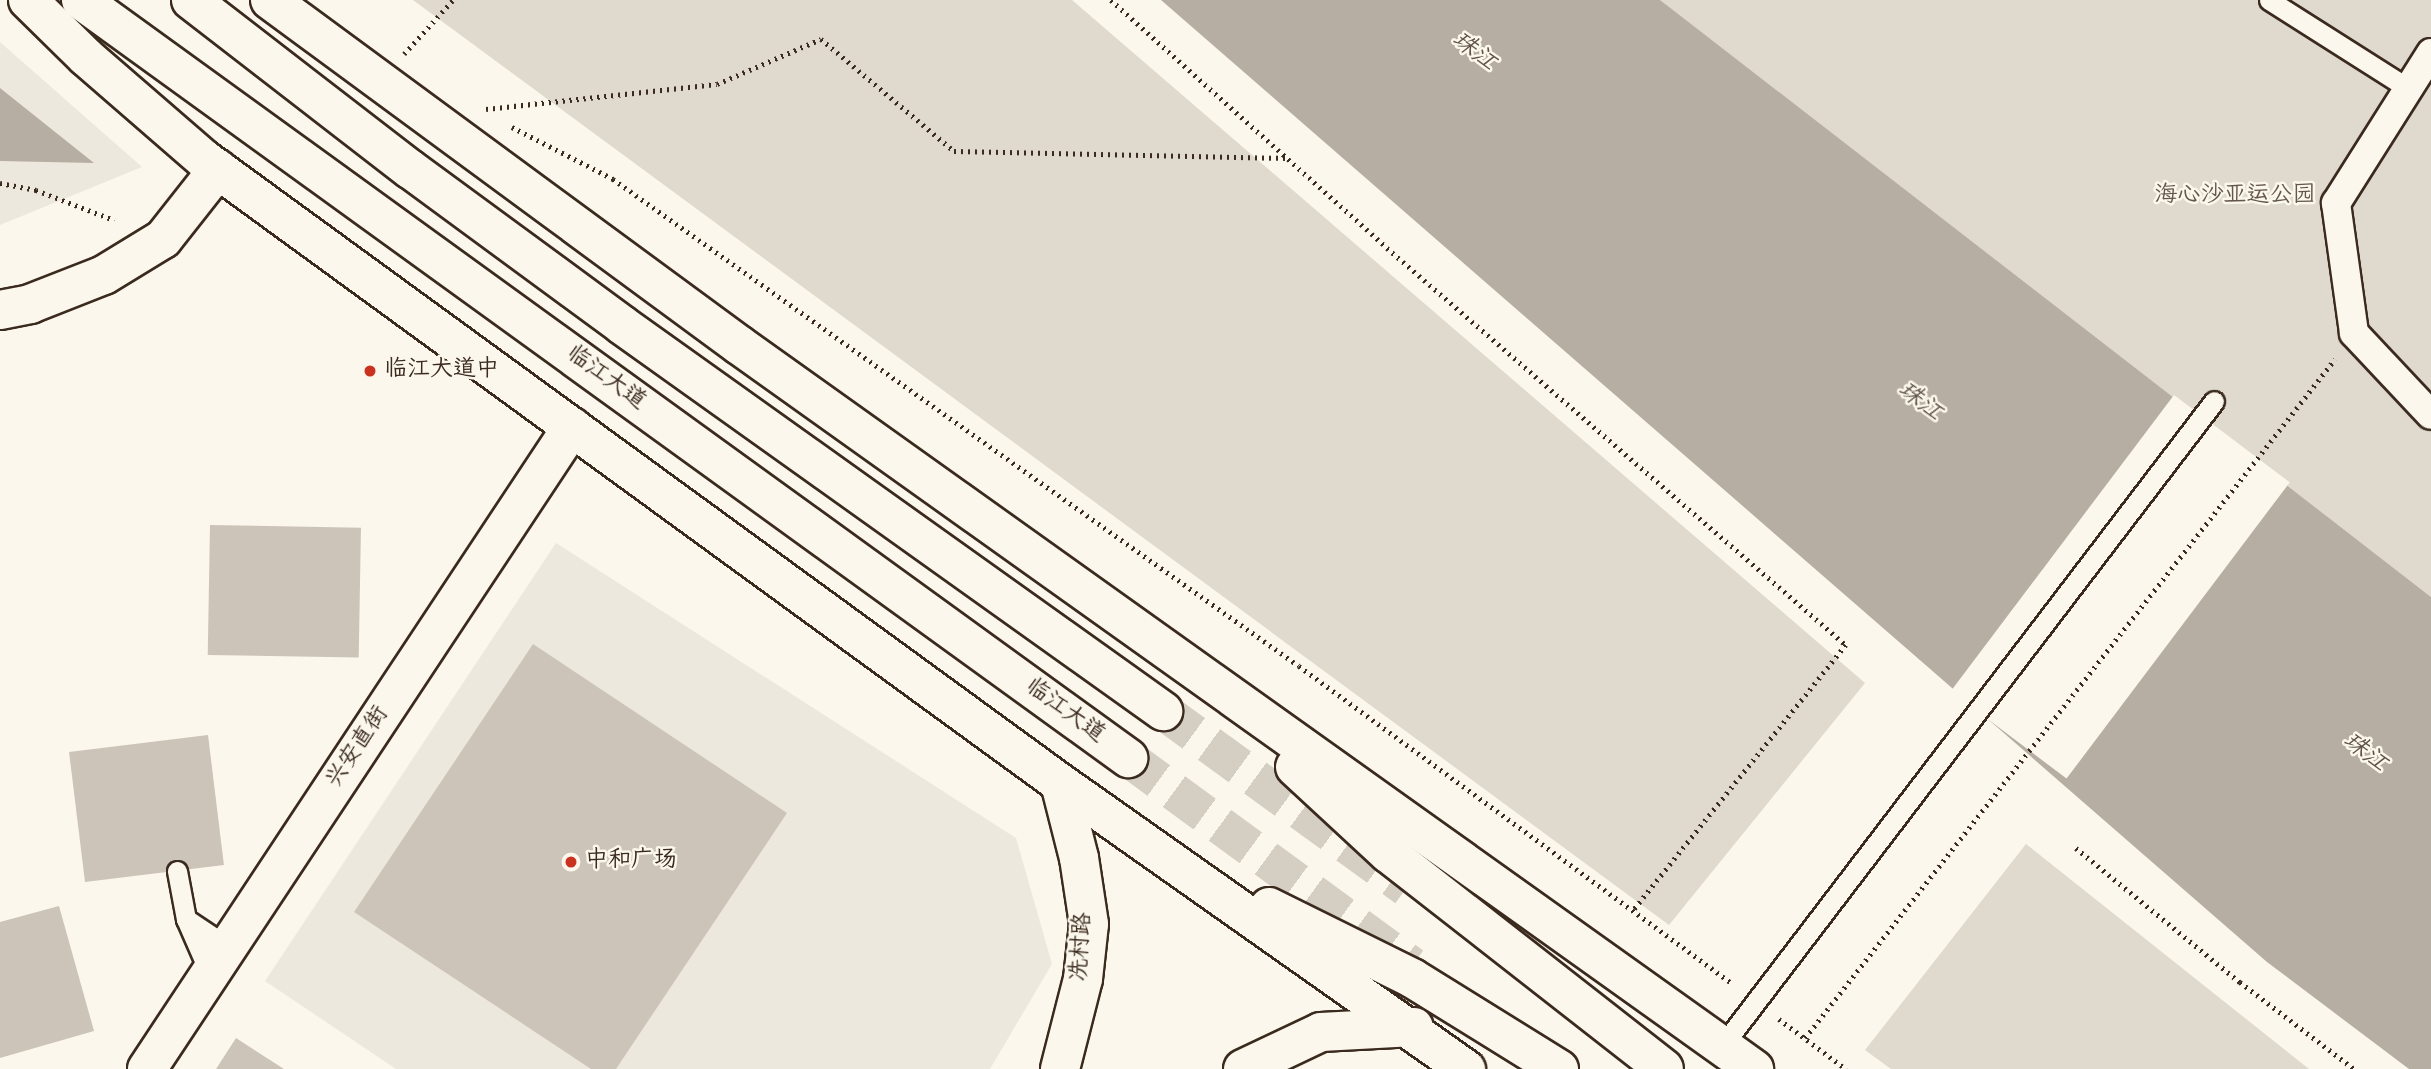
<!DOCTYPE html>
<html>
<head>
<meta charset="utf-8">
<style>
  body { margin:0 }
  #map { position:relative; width:2431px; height:1069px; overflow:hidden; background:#fbf7ec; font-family:Dekko,"LXGW WenKai TC",sans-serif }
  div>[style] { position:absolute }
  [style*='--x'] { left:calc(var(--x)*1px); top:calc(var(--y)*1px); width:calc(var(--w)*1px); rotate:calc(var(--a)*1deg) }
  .built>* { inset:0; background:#ede8dd }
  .green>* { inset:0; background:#dfd9ce }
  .water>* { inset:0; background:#b6aea2 }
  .pier>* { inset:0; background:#fbf7ec; transform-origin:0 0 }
  .building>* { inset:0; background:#ccc4b9; transform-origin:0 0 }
  .secondary-tunnel>* { height:38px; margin-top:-19px; transform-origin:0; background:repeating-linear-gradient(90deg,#d5cec3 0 38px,transparent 0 57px) }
  .path>* { height:4.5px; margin-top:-2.25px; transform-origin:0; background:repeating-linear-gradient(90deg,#3b2a1e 0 2px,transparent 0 7px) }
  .roads { filter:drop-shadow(2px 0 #3b2a1e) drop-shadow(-2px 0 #3b2a1e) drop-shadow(0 2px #3b2a1e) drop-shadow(0 -2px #3b2a1e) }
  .service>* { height:19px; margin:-9.5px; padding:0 9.5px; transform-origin:9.5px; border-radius:9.5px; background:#fbf7ec }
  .pedestrian>* { height:28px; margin:-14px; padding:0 14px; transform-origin:14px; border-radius:14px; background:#fbf7ec }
  .minor>* { height:38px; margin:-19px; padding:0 19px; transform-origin:19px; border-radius:19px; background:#fbf7ec }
  .tertiary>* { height:38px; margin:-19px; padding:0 19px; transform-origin:19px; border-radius:19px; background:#fbf7ec }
  .secondary>* { height:38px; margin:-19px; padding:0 19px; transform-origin:19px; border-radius:19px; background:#fbf7ec }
  .dots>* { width:19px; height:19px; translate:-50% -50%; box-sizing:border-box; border:4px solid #fbf7ec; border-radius:50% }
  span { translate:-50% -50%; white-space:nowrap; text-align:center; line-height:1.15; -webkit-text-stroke:5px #fbf7ec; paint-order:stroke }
  .park-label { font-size:23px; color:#64564a }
  .poi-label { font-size:23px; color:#3b2a1e }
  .left { translate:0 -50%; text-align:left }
  .street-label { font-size:23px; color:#3b2a1e }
  .water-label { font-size:24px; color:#605246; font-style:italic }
</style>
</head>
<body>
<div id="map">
  <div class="built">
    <div style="clip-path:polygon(0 42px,142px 167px,0 225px)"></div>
    <div style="clip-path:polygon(556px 543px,1016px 838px,1052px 964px,990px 1069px,396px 1069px,265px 981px)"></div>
  </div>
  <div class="green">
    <div style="clip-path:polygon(413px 0,1072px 0,1865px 683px,1669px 925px)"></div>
    <div style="clip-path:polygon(1660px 0,2431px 0,2431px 597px,1686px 22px)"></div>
    <div style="clip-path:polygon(2026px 844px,2309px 1069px,1891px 1069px,1865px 1050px)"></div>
  </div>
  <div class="water">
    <div style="clip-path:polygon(1161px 0,1660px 0,2431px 597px,2431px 1069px,2409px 1069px,2267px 962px)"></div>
    <div style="clip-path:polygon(0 88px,94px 163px,0 161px)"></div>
  </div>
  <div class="pier">
    <div style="left:2174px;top:395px;width:145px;height:371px;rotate:37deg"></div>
  </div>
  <div class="building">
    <div style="left:210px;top:525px;width:151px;height:130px;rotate:1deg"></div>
    <div style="clip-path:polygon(533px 644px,787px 813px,616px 1069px,591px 1069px,354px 912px)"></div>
    <div style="left:208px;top:735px;width:131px;height:140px;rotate:83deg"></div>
    <div style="clip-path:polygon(59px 906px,94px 1031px,0 1058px,0 922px)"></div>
    <div style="clip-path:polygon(236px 1038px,284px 1069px,216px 1069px)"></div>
  </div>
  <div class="secondary-tunnel">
    <div style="--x:1163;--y:711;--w:301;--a:36"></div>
    <div style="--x:1128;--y:758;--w:352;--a:36.2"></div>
  </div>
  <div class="path">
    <div style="--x:1111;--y:0;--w:371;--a:41.9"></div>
    <div style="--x:1387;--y:248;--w:607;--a:40.86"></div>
    <div style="--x:1846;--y:645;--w:339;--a:128.7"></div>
    <div style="--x:404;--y:54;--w:73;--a:-47.8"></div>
    <div style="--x:486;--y:109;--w:232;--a:-6.2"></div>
    <div style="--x:717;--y:84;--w:113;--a:-23.4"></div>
    <div style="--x:821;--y:39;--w:174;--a:40.1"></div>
    <div style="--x:954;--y:151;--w:333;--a:1.2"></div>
    <div style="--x:512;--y:127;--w:114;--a:27.2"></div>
    <div style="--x:613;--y:179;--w:841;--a:35.37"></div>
    <div style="--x:1299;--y:666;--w:538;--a:36.23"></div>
    <div style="--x:0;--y:183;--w:37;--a:11"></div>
    <div style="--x:36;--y:190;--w:84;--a:21"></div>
    <div style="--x:2076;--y:848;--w:212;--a:39.3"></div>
    <div style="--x:2240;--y:982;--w:143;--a:37.3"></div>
    <div style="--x:1779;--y:1019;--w:84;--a:36.7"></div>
    <div style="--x:1805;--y:1038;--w:861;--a:-52.03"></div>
  </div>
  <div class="roads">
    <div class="service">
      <div style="--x:2269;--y:0;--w:166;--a:32.4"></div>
      <div style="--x:177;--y:871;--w:49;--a:79.4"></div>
      <div style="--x:210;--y:974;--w:60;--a:-113.6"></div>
      <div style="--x:186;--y:919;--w:50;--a:33.7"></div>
      <div style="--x:1722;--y:1046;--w:811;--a:-52.66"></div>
    </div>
    <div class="pedestrian">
      <div style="--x:2431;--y:53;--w:178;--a:122.3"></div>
      <div style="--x:2336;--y:203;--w:131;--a:82.1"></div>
      <div style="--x:2354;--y:333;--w:112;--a:46.8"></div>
    </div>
    <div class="minor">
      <div style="--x:147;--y:1069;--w:770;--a:-56.5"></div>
    </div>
    <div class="tertiary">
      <div style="--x:0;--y:310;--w:31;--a:-11"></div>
      <div style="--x:30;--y:304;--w:79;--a:-21.4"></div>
      <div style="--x:104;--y:275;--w:69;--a:-31.4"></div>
      <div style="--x:163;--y:239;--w:89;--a:-51.8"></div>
    </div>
    <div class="secondary">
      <div style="--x:28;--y:0;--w:81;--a:44.5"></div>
      <div style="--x:86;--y:57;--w:157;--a:40.9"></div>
      <div style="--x:205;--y:160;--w:1058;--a:36.08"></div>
      <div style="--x:1060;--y:783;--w:497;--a:35.2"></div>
      <div style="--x:81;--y:0;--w:1293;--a:35.9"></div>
      <div style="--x:191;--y:0;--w:277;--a:37.7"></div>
      <div style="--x:410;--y:169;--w:263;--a:36.3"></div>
      <div style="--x:622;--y:325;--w:665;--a:35.51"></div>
      <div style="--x:270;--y:0;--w:582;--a:36.34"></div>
      <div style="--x:739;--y:345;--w:1247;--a:35.5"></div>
      <div style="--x:1295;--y:767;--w:127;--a:42.8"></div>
      <div style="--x:1388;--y:853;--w:350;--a:38"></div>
      <div style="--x:1269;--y:907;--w:160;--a:26.4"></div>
      <div style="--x:1412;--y:978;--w:173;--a:31.8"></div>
      <div style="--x:1060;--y:1069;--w:93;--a:-75.7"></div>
      <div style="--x:1083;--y:979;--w:55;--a:-83.8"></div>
      <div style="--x:1089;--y:924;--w:67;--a:-98.6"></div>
      <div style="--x:1079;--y:858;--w:77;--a:-104.2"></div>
      <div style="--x:1243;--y:1069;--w:86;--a:-25.4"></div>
      <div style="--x:1321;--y:1032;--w:93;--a:-3.1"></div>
    </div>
  </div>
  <div class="dots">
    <div style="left:370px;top:371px;background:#c8321e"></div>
    <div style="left:571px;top:862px;background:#c8321e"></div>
  </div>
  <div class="park-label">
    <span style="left:2235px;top:197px">海心沙亚运公园</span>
  </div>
  <div class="poi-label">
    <span class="left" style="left:384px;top:371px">临江大道中</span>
    <span class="left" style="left:585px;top:862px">中和广场</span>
  </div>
  <div class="street-label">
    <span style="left:605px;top:379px;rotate:36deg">临江大道</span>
    <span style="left:1064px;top:712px;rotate:36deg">临江大道</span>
    <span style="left:359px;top:748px;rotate:-56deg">兴安直街</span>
    <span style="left:1083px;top:947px;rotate:-86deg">冼村路</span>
  </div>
  <div class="water-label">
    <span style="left:1473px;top:53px;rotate:38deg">珠江</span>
    <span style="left:1919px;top:403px;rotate:38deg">珠江</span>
    <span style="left:2364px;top:754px;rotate:38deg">珠江</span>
  </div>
</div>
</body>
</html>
